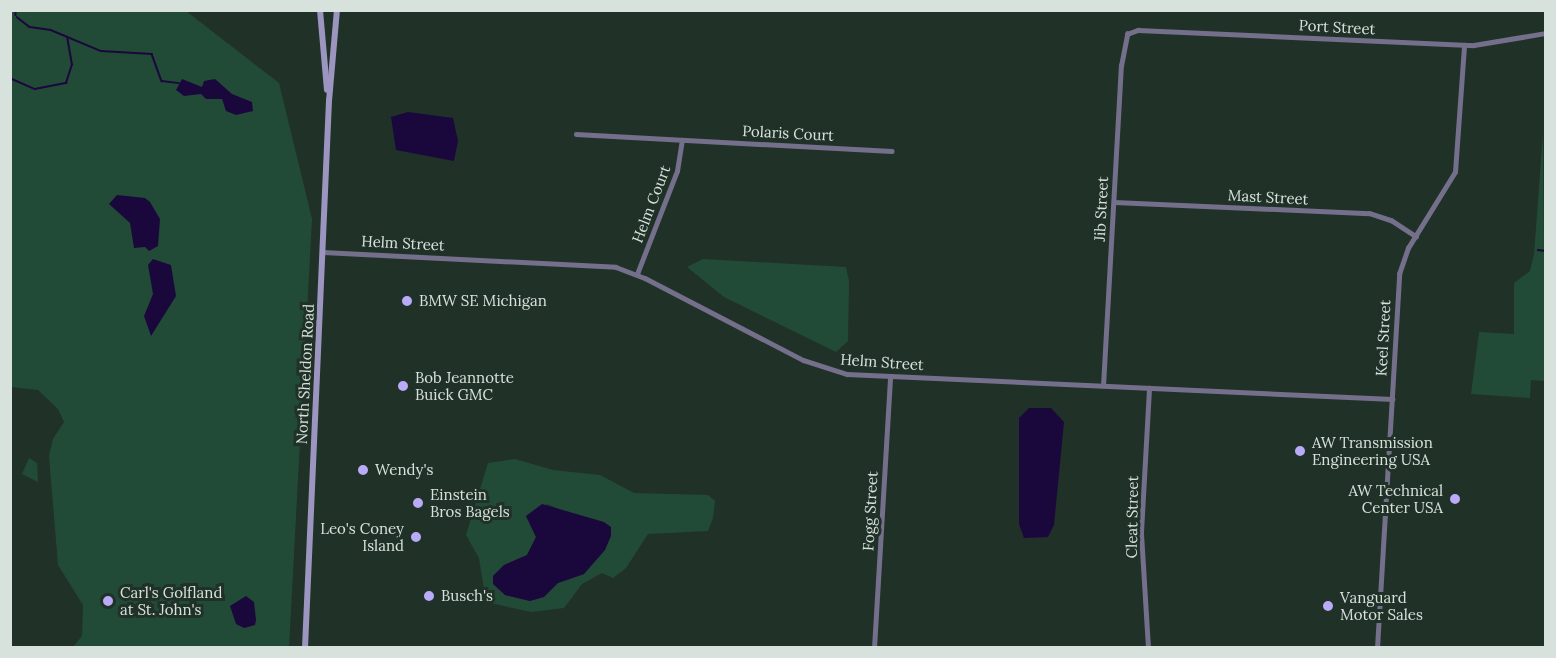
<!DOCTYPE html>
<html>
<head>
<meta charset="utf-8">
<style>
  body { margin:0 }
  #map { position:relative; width:1556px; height:658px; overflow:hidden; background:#203128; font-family:Lora,serif }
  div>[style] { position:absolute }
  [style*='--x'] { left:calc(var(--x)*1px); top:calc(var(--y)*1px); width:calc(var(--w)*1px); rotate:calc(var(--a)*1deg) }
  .green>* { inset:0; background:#224b37 }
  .water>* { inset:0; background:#1a083d }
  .stream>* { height:1.5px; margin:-0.75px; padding:0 0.75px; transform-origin:0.75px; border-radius:0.75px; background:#1a083d }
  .minor>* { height:4.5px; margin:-2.25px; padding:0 2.25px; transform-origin:2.25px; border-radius:2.25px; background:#746f8a }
  .secondary>* { height:6px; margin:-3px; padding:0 3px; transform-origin:3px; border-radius:3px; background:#9c95c0 }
  .dots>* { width:16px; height:16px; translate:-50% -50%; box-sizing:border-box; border:3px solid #203128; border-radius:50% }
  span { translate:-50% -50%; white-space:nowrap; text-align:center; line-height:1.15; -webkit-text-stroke:6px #203128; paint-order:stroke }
  .street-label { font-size:15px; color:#d8e2dc }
  .poi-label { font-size:15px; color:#d8e2dc }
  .left { translate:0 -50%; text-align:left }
  .right { translate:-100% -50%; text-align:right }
  .frame { position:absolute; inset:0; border:12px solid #d8e2dc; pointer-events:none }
</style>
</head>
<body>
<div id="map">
  <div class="green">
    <div style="clip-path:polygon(11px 11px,186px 11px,279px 83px,312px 219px,289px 647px,73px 647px,82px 636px,83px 605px,58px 565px,49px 456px,53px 439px,64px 422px,58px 409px,38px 390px,11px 387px)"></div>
    <div style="clip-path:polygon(1543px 134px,1545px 381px,1531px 380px,1530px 398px,1471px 394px,1479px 332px,1514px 334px,1514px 283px,1530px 271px,1534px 254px)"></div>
    <div style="clip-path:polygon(703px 259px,846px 267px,849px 281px,848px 341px,836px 352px,724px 297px,687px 267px)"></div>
    <div style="clip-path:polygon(29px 458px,37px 463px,38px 482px,22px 474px)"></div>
    <div style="clip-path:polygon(evenodd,515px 459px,553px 470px,600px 475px,634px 493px,708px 495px,715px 501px,713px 518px,708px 531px,648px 534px,626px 568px,613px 578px,602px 573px,582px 584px,564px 608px,531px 612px,486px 602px,479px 558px,466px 535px,488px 463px,515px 459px,547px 504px,559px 509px,591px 565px,584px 574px,558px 583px,530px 601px,505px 595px,493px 576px,504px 565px,527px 555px,536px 537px,526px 516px,547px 504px)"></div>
  </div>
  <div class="water">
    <div style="clip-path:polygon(182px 79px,202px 87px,204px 81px,215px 79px,232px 94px,252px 102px,253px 111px,236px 115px,226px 111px,222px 99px,206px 99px,201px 94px,184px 96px,176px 90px)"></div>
    <div style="clip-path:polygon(408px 112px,453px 118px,458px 141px,454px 161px,396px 150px,391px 117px)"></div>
    <div style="clip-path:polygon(117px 195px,145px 198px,150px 202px,160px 219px,158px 246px,149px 251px,145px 247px,134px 248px,130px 223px,109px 204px)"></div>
    <div style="clip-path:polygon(153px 259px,171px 265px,176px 296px,151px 336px,144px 316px,153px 294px,148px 265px)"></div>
    <div style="clip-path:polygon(1029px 408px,1051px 408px,1064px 422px,1054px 525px,1048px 537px,1024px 538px,1019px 524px,1019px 418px)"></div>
    <div style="clip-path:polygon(542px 504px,604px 522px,611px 527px,611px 536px,605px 550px,584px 574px,558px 583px,544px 597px,530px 601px,505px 595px,493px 584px,493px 576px,504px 565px,527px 555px,536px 537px,526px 516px)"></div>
    <div style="clip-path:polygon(246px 596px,254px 602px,256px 620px,255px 625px,244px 628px,236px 624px,230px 606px)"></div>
  </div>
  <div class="stream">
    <div style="--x:16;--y:10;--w:5;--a:90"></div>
    <div style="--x:17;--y:17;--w:16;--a:38"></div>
    <div style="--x:30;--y:27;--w:21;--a:8"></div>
    <div style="--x:51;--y:30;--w:54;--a:22.8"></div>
    <div style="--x:101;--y:51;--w:51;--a:3.4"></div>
    <div style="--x:152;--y:54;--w:29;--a:70"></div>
    <div style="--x:162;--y:81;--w:17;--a:7"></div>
    <div style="--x:10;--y:78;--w:27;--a:24"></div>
    <div style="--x:35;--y:89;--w:32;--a:-11"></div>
    <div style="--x:66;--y:83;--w:19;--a:-72"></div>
    <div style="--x:72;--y:65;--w:28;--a:-100"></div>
    <div style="--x:1538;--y:250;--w:8;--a:7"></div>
  </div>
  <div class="minor">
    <div style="--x:576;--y:134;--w:316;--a:3.1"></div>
    <div style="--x:1114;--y:202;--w:255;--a:2.5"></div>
    <div style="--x:1369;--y:213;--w:23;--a:18"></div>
    <div style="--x:1391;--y:220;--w:30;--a:33"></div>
    <div style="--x:323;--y:252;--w:293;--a:2.9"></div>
    <div style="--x:616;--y:267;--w:31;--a:21"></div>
    <div style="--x:645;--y:278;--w:178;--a:27.4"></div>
    <div style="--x:803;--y:360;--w:46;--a:17.7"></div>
    <div style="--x:847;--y:374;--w:546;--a:2.63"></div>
    <div style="--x:637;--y:274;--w:110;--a:-68.8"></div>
    <div style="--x:677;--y:171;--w:31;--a:-81"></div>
    <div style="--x:1103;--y:386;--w:321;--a:-86.8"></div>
    <div style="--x:1121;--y:66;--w:33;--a:-79"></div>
    <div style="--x:1127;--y:34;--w:12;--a:-20"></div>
    <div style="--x:1138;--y:30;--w:336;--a:2.6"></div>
    <div style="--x:1474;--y:45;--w:73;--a:-9.5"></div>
    <div style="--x:874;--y:648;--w:272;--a:-86.6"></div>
    <div style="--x:1148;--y:648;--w:116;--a:-93.5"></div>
    <div style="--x:1141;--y:532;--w:144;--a:-86.8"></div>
    <div style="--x:1377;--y:648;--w:375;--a:-86.6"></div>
    <div style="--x:1399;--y:274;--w:28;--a:-71"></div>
    <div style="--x:1408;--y:248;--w:89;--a:-58.3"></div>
    <div style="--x:1455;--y:172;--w:127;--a:-85.9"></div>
  </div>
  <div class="secondary">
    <div style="--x:320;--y:10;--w:80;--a:85"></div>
    <div style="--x:305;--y:648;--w:548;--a:-87.49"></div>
    <div style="--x:329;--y:101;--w:91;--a:-85"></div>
  </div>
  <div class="dots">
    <div style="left:407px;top:301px;background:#b9abf7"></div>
    <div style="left:403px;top:386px;background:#b9abf7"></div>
    <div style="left:1300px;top:451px;background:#b9abf7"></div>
    <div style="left:363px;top:470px;background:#b9abf7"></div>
    <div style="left:1455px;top:499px;background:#b9abf7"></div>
    <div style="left:418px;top:503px;background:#b9abf7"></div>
    <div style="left:416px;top:537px;background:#b9abf7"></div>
    <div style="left:429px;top:596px;background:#b9abf7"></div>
    <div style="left:108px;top:601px;background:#b9abf7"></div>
    <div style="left:1328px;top:606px;background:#b9abf7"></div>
  </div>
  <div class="street-label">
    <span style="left:1337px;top:27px;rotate:3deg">Port Street</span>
    <span style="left:788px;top:133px;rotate:3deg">Polaris Court</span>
    <span style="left:1268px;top:197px;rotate:3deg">Mast Street</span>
    <span style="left:651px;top:204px;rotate:-69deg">Helm Court</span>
    <span style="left:1101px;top:209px;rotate:-87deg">Jib Street</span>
    <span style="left:403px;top:243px;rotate:3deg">Helm Street</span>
    <span style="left:1383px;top:338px;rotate:-87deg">Keel Street</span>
    <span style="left:882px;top:362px;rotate:4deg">Helm Street</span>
    <span style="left:305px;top:374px;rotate:-87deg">North Sheldon Road</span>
    <span style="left:870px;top:511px;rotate:-87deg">Fogg Street</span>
    <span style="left:1132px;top:517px;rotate:-89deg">Cleat Street</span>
  </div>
  <div class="poi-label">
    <span class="left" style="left:419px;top:301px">BMW SE Michigan</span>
    <span class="left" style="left:415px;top:386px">Bob Jeannotte<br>Buick GMC</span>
    <span class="left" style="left:1312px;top:451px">AW Transmission<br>Engineering USA</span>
    <span class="left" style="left:375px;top:470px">Wendy's</span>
    <span class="right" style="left:1443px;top:499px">AW Technical<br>Center USA</span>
    <span class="left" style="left:430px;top:503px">Einstein<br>Bros Bagels</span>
    <span class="right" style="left:404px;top:537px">Leo's Coney<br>Island</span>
    <span class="left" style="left:120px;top:601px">Carl's Golfland<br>at St. John's</span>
    <span class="left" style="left:441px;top:596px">Busch's</span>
    <span class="left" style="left:1340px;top:606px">Vanguard<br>Motor Sales</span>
  </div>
  <div class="frame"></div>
</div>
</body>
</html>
